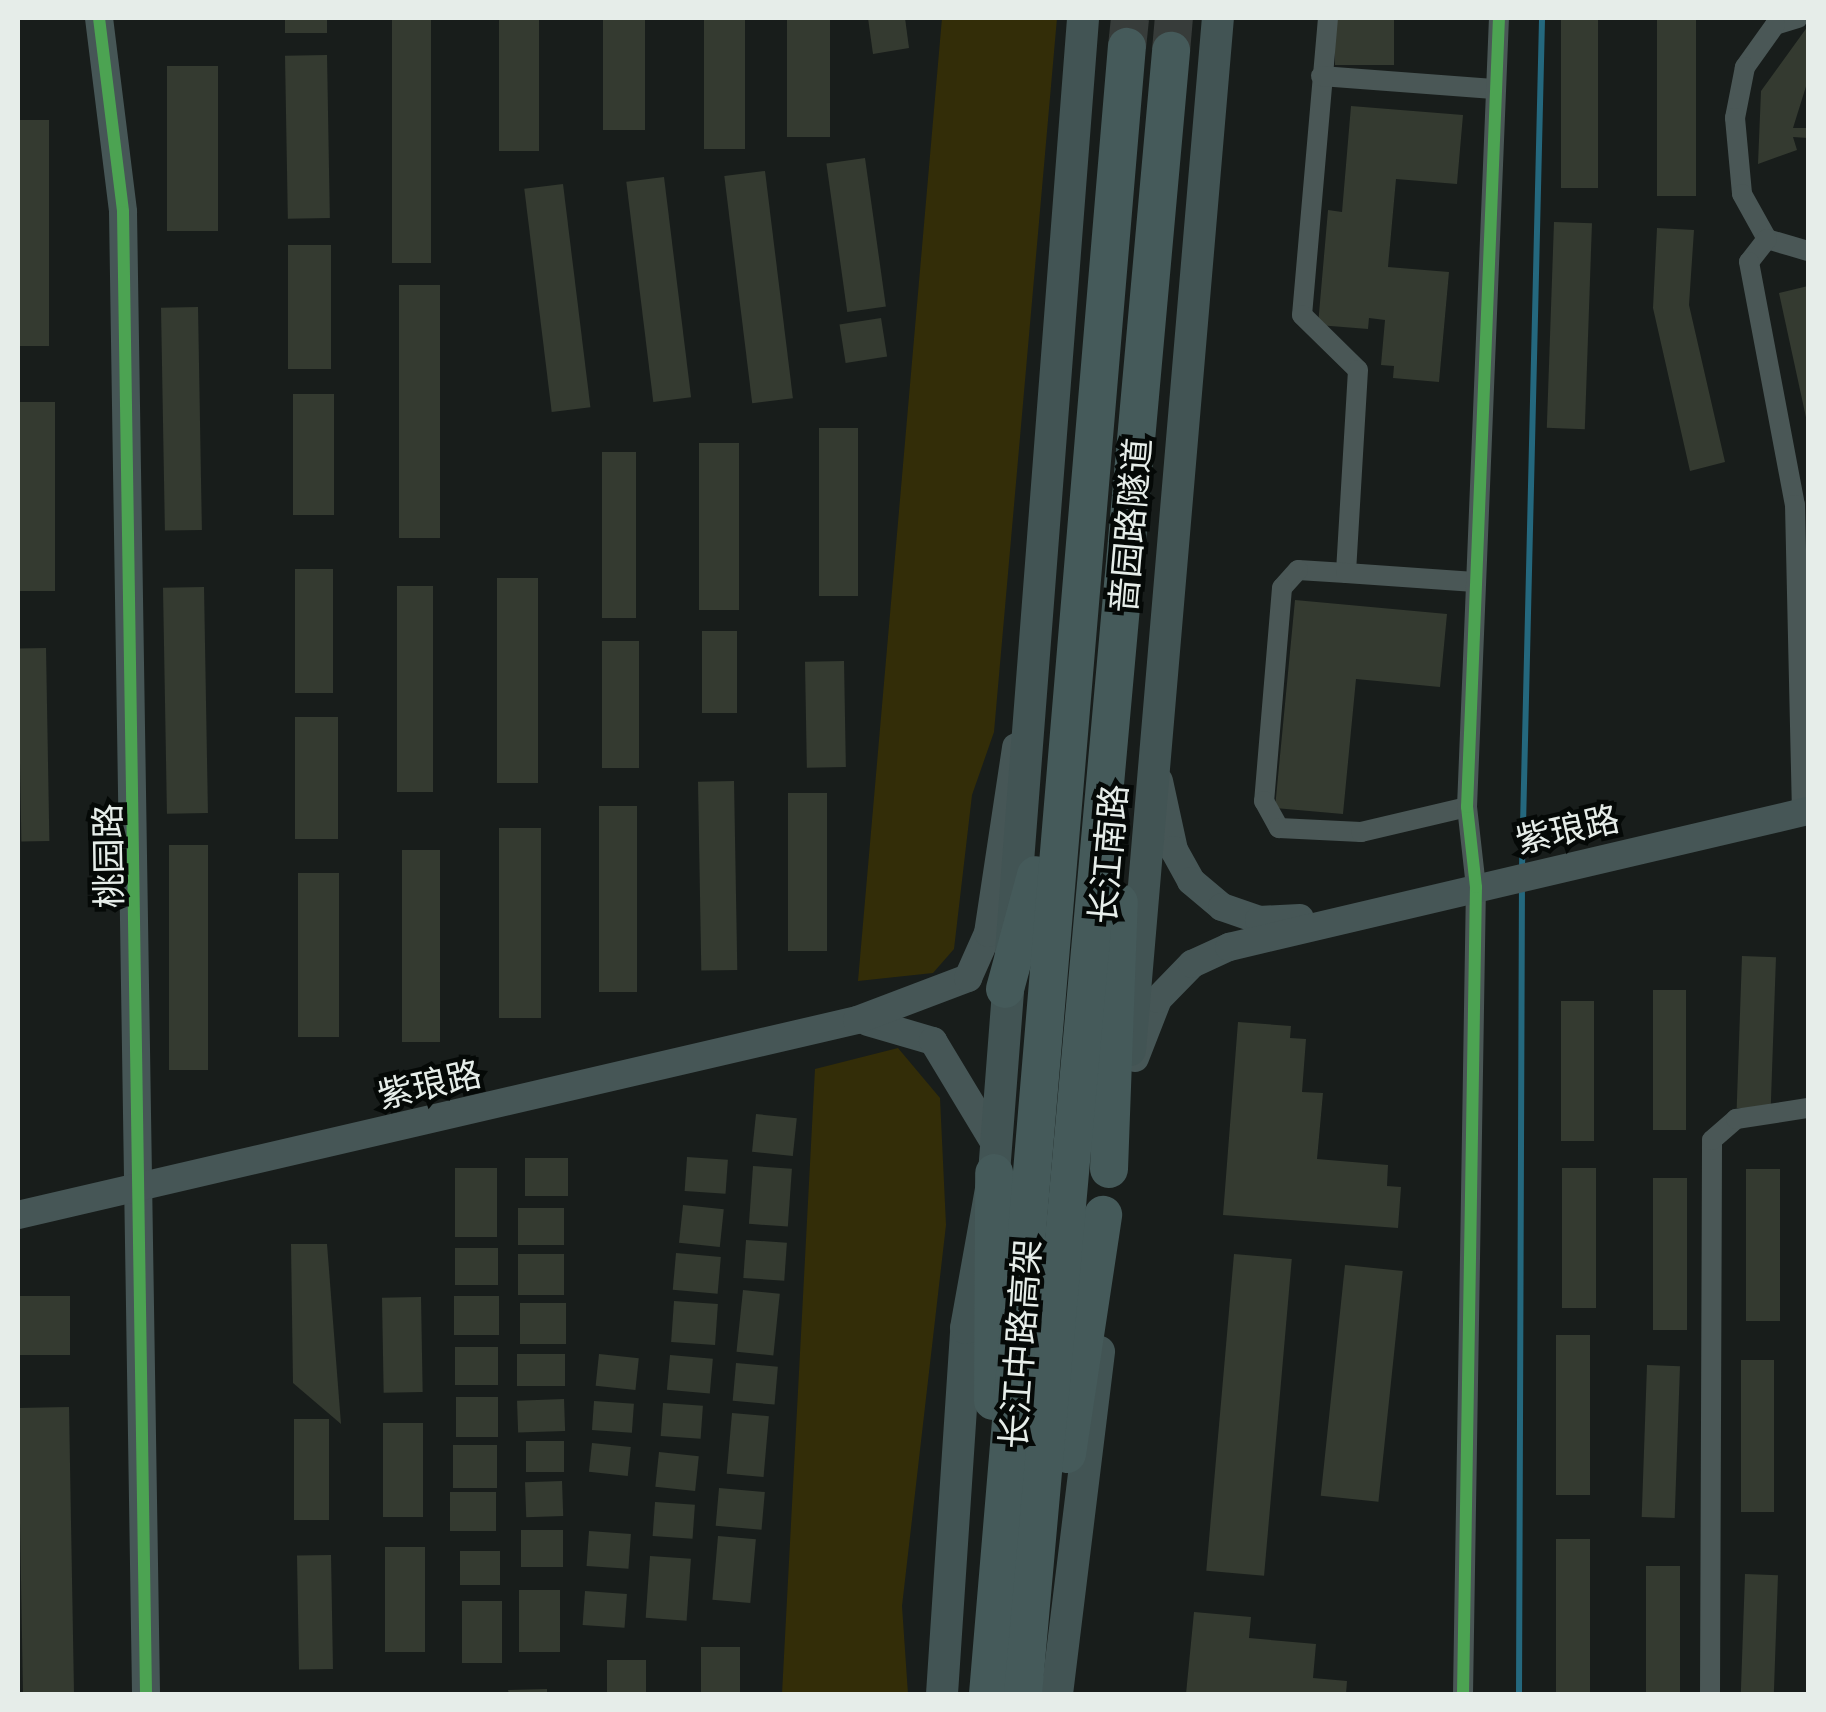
<!DOCTYPE html>
<html>
<head>
<meta charset="utf-8">
<style>
  body { margin:0 }
  #map { position:relative; width:1826px; height:1712px; overflow:hidden; background:#181d1b; font-family:Commissioner,"Noto Sans SC",sans-serif }
  div>[style] { position:absolute }
  [style*='--x'] { left:calc(var(--x)*1px); top:calc(var(--y)*1px); width:calc(var(--w)*1px); rotate:calc(var(--a)*1deg) }
  .green>* { inset:0; background:#332d08 }
  .stream>* { height:6px; margin:-3px; padding:0 3px; transform-origin:3px; border-radius:3px; background:#24687e }
  .building>* { inset:0; background:#343a30; transform-origin:0 0 }
  .highway-tunnel>* { height:38px; margin-top:-19px; transform-origin:0; background:repeating-linear-gradient(90deg,#373c3a 0 38px,transparent 0 57px) }
  .street>* { height:20px; margin:-10px; padding:0 10px; transform-origin:10px; border-radius:10px; background:#4a5756 }
  .secondary>* { height:28px; margin:-14px; padding:0 14px; transform-origin:14px; border-radius:14px; background:#465656 }
  .primary>* { height:32px; margin:-16px; padding:0 16px; transform-origin:16px; border-radius:16px; background:#425454 }
  .highway>* { height:38px; margin:-19px; padding:0 19px; transform-origin:19px; border-radius:19px; background:#455a5a }
  .cycleway>* { height:12px; margin:-6px; padding:0 6px; transform-origin:6px; border-radius:6px; background:#4ca352 }
  span { translate:-50% -50%; white-space:nowrap; text-align:center; line-height:1.15; -webkit-text-stroke:9px #050907; paint-order:stroke }
  .street-label { font-size:35px; color:#e6ede9 }
  .frame { position:absolute; inset:0; border:20px solid #e6ede9; pointer-events:none }
</style>
</head>
<body>
<div id="map">
  <div class="green">
    <div style="clip-path:polygon(942px 18px,1057px 18px,994px 732px,972px 795px,954px 949px,933px 973px,858px 981px)"></div>
    <div style="clip-path:polygon(898px 1048px,940px 1098px,946px 1225px,902px 1606px,908px 1694px,782px 1694px,815px 1069px)"></div>
  </div>
  <div class="stream">
    <div style="--x:1522;--y:868;--w:850;--a:-88.65"></div>
    <div style="--x:1519;--y:1694;--w:808;--a:-89.79"></div>
  </div>
  <div class="building">
    <div style="left:285px;top:18px;width:42px;height:15px"></div>
    <div style="left:392px;top:18px;width:39px;height:245px"></div>
    <div style="left:499px;top:18px;width:40px;height:133px"></div>
    <div style="left:603px;top:18px;width:42px;height:112px"></div>
    <div style="left:704px;top:18px;width:41px;height:131px"></div>
    <div style="left:787px;top:18px;width:43px;height:119px"></div>
    <div style="clip-path:polygon(868px 18px,905px 18px,909px 48px,873px 54px)"></div>
    <div style="left:1335px;top:18px;width:59px;height:47px"></div>
    <div style="left:1561px;top:18px;width:37px;height:170px"></div>
    <div style="left:1657px;top:18px;width:39px;height:178px"></div>
    <div style="clip-path:polygon(1808px 26px,1808px 80px,1793px 128px,1808px 128px,1808px 138px,1793px 137px,1797px 150px,1758px 164px,1761px 91px)"></div>
    <div style="left:327px;top:55px;width:163px;height:42px;rotate:89deg"></div>
    <div style="left:167px;top:66px;width:51px;height:165px"></div>
    <div style="clip-path:polygon(1351px 106px,1463px 115px,1457px 184px,1396px 179px,1388px 267px,1449px 272px,1439px 382px,1393px 378px,1394px 366px,1381px 365px,1385px 320px,1369px 318px,1368px 329px,1318px 325px,1328px 210px,1342px 212px)"></div>
    <div style="left:18px;top:120px;width:31px;height:226px"></div>
    <div style="left:865px;top:158px;width:150px;height:39px;rotate:82deg"></div>
    <div style="left:765px;top:171px;width:229px;height:41px;rotate:83deg"></div>
    <div style="left:664px;top:177px;width:222px;height:38px;rotate:83deg"></div>
    <div style="left:563px;top:184px;width:225px;height:39px;rotate:83deg"></div>
    <div style="left:1554px;top:222px;width:38px;height:206px;rotate:2deg"></div>
    <div style="clip-path:polygon(1657px 228px,1694px 230px,1689px 305px,1725px 462px,1690px 471px,1653px 308px)"></div>
    <div style="left:288px;top:245px;width:43px;height:124px"></div>
    <div style="left:399px;top:285px;width:41px;height:253px"></div>
    <div style="clip-path:polygon(1808px 286px,1808px 422px,1807px 422px,1779px 293px)"></div>
    <div style="left:198px;top:307px;width:223px;height:37px;rotate:89deg"></div>
    <div style="left:881px;top:318px;width:39px;height:42px;rotate:81deg"></div>
    <div style="left:293px;top:394px;width:41px;height:121px"></div>
    <div style="left:18px;top:402px;width:37px;height:189px"></div>
    <div style="left:819px;top:428px;width:39px;height:168px"></div>
    <div style="left:699px;top:443px;width:40px;height:167px"></div>
    <div style="left:602px;top:452px;width:34px;height:166px"></div>
    <div style="left:295px;top:569px;width:38px;height:124px"></div>
    <div style="left:538px;top:578px;width:205px;height:41px;rotate:90deg"></div>
    <div style="left:397px;top:586px;width:36px;height:206px"></div>
    <div style="left:204px;top:587px;width:226px;height:41px;rotate:89deg"></div>
    <div style="clip-path:polygon(1295px 600px,1447px 614px,1440px 687px,1356px 679px,1343px 814px,1275px 808px)"></div>
    <div style="left:702px;top:631px;width:35px;height:82px"></div>
    <div style="left:602px;top:641px;width:37px;height:127px"></div>
    <div style="left:46px;top:648px;width:193px;height:28px;rotate:89deg"></div>
    <div style="left:844px;top:661px;width:106px;height:39px;rotate:89deg"></div>
    <div style="left:295px;top:717px;width:43px;height:122px"></div>
    <div style="left:734px;top:781px;width:189px;height:36px;rotate:89deg"></div>
    <div style="left:827px;top:793px;width:158px;height:39px;rotate:90deg"></div>
    <div style="left:599px;top:806px;width:38px;height:186px"></div>
    <div style="left:499px;top:828px;width:42px;height:190px"></div>
    <div style="left:208px;top:845px;width:225px;height:39px;rotate:90deg"></div>
    <div style="left:402px;top:850px;width:38px;height:192px"></div>
    <div style="left:298px;top:873px;width:41px;height:164px"></div>
    <div style="left:1742px;top:956px;width:34px;height:152px;rotate:2deg"></div>
    <div style="left:1653px;top:990px;width:33px;height:140px"></div>
    <div style="left:1561px;top:1001px;width:33px;height:140px"></div>
    <div style="clip-path:polygon(1238px 1022px,1291px 1026px,1290px 1038px,1306px 1039px,1302px 1092px,1323px 1093px,1317px 1159px,1388px 1165px,1387px 1186px,1401px 1187px,1398px 1228px,1223px 1215px)"></div>
    <div style="left:756px;top:1114px;width:41px;height:38px;rotate:6deg"></div>
    <div style="left:687px;top:1157px;width:41px;height:34px;rotate:4deg"></div>
    <div style="left:525px;top:1158px;width:43px;height:38px"></div>
    <div style="left:753px;top:1166px;width:39px;height:58px;rotate:4deg"></div>
    <div style="left:455px;top:1168px;width:42px;height:69px"></div>
    <div style="left:1562px;top:1168px;width:34px;height:140px"></div>
    <div style="left:1746px;top:1169px;width:34px;height:152px"></div>
    <div style="left:1653px;top:1178px;width:34px;height:152px"></div>
    <div style="left:683px;top:1205px;width:41px;height:38px;rotate:6deg"></div>
    <div style="left:518px;top:1208px;width:46px;height:37px"></div>
    <div style="left:746px;top:1240px;width:41px;height:38px;rotate:4deg"></div>
    <div style="clip-path:polygon(291px 1244px,327px 1244px,341px 1424px,293px 1383px)"></div>
    <div style="left:455px;top:1248px;width:43px;height:37px"></div>
    <div style="left:676px;top:1253px;width:45px;height:37px;rotate:5deg"></div>
    <div style="left:518px;top:1254px;width:46px;height:41px"></div>
    <div style="left:1234px;top:1254px;width:58px;height:318px;rotate:5deg"></div>
    <div style="left:1345px;top:1265px;width:58px;height:232px;rotate:6deg"></div>
    <div style="left:743px;top:1290px;width:37px;height:62px;rotate:6deg"></div>
    <div style="left:70px;top:1296px;width:59px;height:52px;rotate:90deg"></div>
    <div style="left:454px;top:1296px;width:45px;height:39px"></div>
    <div style="left:421px;top:1297px;width:95px;height:39px;rotate:89deg"></div>
    <div style="left:674px;top:1301px;width:44px;height:41px;rotate:4deg"></div>
    <div style="left:520px;top:1303px;width:46px;height:41px"></div>
    <div style="left:1556px;top:1335px;width:34px;height:160px"></div>
    <div style="left:498px;top:1347px;width:38px;height:43px;rotate:90deg"></div>
    <div style="left:565px;top:1354px;width:32px;height:48px;rotate:90deg"></div>
    <div style="left:599px;top:1354px;width:40px;height:32px;rotate:6deg"></div>
    <div style="left:670px;top:1355px;width:43px;height:35px;rotate:5deg"></div>
    <div style="left:1741px;top:1360px;width:33px;height:152px"></div>
    <div style="left:736px;top:1363px;width:42px;height:38px;rotate:5deg"></div>
    <div style="left:1647px;top:1365px;width:33px;height:152px;rotate:2deg"></div>
    <div style="left:456px;top:1397px;width:42px;height:40px"></div>
    <div style="left:564px;top:1399px;width:32px;height:47px;rotate:88deg"></div>
    <div style="left:594px;top:1401px;width:40px;height:29px;rotate:4deg"></div>
    <div style="left:663px;top:1403px;width:40px;height:33px;rotate:4deg"></div>
    <div style="left:69px;top:1407px;width:287px;height:51px;rotate:89deg"></div>
    <div style="left:732px;top:1413px;width:37px;height:61px;rotate:5deg"></div>
    <div style="left:294px;top:1419px;width:35px;height:101px"></div>
    <div style="left:383px;top:1423px;width:40px;height:94px"></div>
    <div style="left:526px;top:1441px;width:38px;height:31px"></div>
    <div style="left:592px;top:1443px;width:39px;height:29px;rotate:6deg"></div>
    <div style="left:497px;top:1445px;width:43px;height:44px;rotate:90deg"></div>
    <div style="left:659px;top:1452px;width:40px;height:35px;rotate:6deg"></div>
    <div style="left:562px;top:1481px;width:35px;height:37px;rotate:88deg"></div>
    <div style="left:719px;top:1488px;width:46px;height:38px;rotate:5deg"></div>
    <div style="left:450px;top:1492px;width:46px;height:39px"></div>
    <div style="left:655px;top:1502px;width:40px;height:34px;rotate:4deg"></div>
    <div style="left:521px;top:1530px;width:42px;height:37px"></div>
    <div style="left:589px;top:1531px;width:42px;height:35px;rotate:4deg"></div>
    <div style="left:718px;top:1536px;width:38px;height:64px;rotate:5deg"></div>
    <div style="left:1556px;top:1539px;width:34px;height:155px"></div>
    <div style="left:385px;top:1547px;width:40px;height:105px"></div>
    <div style="left:460px;top:1551px;width:40px;height:34px"></div>
    <div style="left:331px;top:1555px;width:114px;height:34px;rotate:89deg"></div>
    <div style="left:650px;top:1556px;width:41px;height:62px;rotate:4deg"></div>
    <div style="left:1646px;top:1566px;width:34px;height:128px"></div>
    <div style="left:1745px;top:1574px;width:33px;height:120px;rotate:2deg"></div>
    <div style="left:519px;top:1590px;width:41px;height:62px"></div>
    <div style="left:585px;top:1591px;width:42px;height:34px;rotate:4deg"></div>
    <div style="left:462px;top:1601px;width:40px;height:62px"></div>
    <div style="clip-path:polygon(1194px 1612px,1251px 1617px,1249px 1638px,1316px 1644px,1313px 1678px,1347px 1681px,1346px 1694px,1186px 1694px)"></div>
    <div style="left:701px;top:1647px;width:39px;height:47px"></div>
    <div style="left:646px;top:1660px;width:34px;height:39px;rotate:90deg"></div>
    <div style="clip-path:polygon(547px 1689px,547px 1694px,509px 1694px,508px 1690px)"></div>
  </div>
  <div class="highway-tunnel">
    <div style="--x:1127;--y:47;--w:29;--a:-84"></div>
    <div style="--x:1171;--y:51;--w:33;--a:-85"></div>
  </div>
  <div class="street">
    <div style="--x:1328;--y:18;--w:298;--a:95"></div>
    <div style="--x:1302;--y:315;--w:78;--a:44.5"></div>
    <div style="--x:1358;--y:370;--w:203;--a:93.4"></div>
    <div style="--x:1346;--y:573;--w:48;--a:-176.4"></div>
    <div style="--x:1298;--y:570;--w:24;--a:132"></div>
    <div style="--x:1282;--y:588;--w:214;--a:94.8"></div>
    <div style="--x:1264;--y:801;--w:31;--a:61"></div>
    <div style="--x:1279;--y:828;--w:82;--a:2.8"></div>
    <div style="--x:1361;--y:832;--w:109;--a:-13.3"></div>
    <div style="--x:1798;--y:18;--w:24;--a:163"></div>
    <div style="--x:1775;--y:25;--w:52;--a:125.5"></div>
    <div style="--x:1745;--y:67;--w:52;--a:101.1"></div>
    <div style="--x:1735;--y:118;--w:76;--a:84.7"></div>
    <div style="--x:1742;--y:194;--w:51;--a:60.9"></div>
    <div style="--x:1767;--y:239;--w:43;--a:16.3"></div>
    <div style="--x:1321;--y:76;--w:173;--a:4.3"></div>
    <div style="--x:1767;--y:239;--w:29;--a:128"></div>
    <div style="--x:1749;--y:262;--w:247;--a:79.3"></div>
    <div style="--x:1795;--y:505;--w:308;--a:88.7"></div>
    <div style="--x:1346;--y:573;--w:129;--a:4"></div>
    <div style="--x:1463;--y:1694;--w:807;--a:-89.08"></div>
    <div style="--x:1476;--y:887;--w:81;--a:-96.4"></div>
    <div style="--x:1467;--y:807;--w:790;--a:-87.68"></div>
    <div style="--x:1710;--y:1694;--w:554;--a:-89.79"></div>
    <div style="--x:1712;--y:1140;--w:32;--a:-41"></div>
    <div style="--x:1736;--y:1119;--w:73;--a:-8.7"></div>
  </div>
  <div class="secondary">
    <div style="--x:99;--y:18;--w:195;--a:82.9"></div>
    <div style="--x:123;--y:212;--w:1482;--a:89.11"></div>
    <div style="--x:1159;--y:781;--w:71;--a:77.7"></div>
    <div style="--x:1174;--y:850;--w:35;--a:61"></div>
    <div style="--x:1191;--y:881;--w:40;--a:40"></div>
    <div style="--x:1222;--y:907;--w:39;--a:19"></div>
    <div style="--x:1259;--y:920;--w:41;--a:-2.8"></div>
    <div style="--x:868;--y:1022;--w:68;--a:16.3"></div>
    <div style="--x:933;--y:1041;--w:118;--a:58.9"></div>
    <div style="--x:1135;--y:1058;--w:63;--a:-68.7"></div>
    <div style="--x:1158;--y:999;--w:49;--a:-45.8"></div>
    <div style="--x:1192;--y:964;--w:41;--a:-24.7"></div>
    <div style="--x:1229;--y:947;--w:595;--a:-13.22"></div>
    <div style="--x:18;--y:1215;--w:861;--a:-13.08"></div>
    <div style="--x:857;--y:1020;--w:119;--a:-20.7"></div>
    <div style="--x:968;--y:978;--w:49;--a:-66"></div>
    <div style="--x:988;--y:933;--w:188;--a:-81.4"></div>
  </div>
  <div class="primary">
    <div style="--x:1130;--y:1050;--w:1036;--a:-85.13"></div>
    <div style="--x:942;--y:1694;--w:367;--a:-86.2"></div>
    <div style="--x:966;--y:1328;--w:158;--a:-79.8"></div>
    <div style="--x:994;--y:1173;--w:1158;--a:-85.59"></div>
    <div style="--x:1057;--y:1694;--w:345;--a:-83"></div>
  </div>
  <div class="highway">
    <div style="--x:1005;--y:989;--w:118;--a:-74.8"></div>
    <div style="--x:1109;--y:1169;--w:267;--a:-87.9"></div>
    <div style="--x:993;--y:1401;--w:228;--a:-89.7"></div>
    <div style="--x:1067;--y:1454;--w:242;--a:-81.4"></div>
    <div style="--x:988;--y:1694;--w:1653;--a:-85.18"></div>
    <div style="--x:1023;--y:1694;--w:1650;--a:-84.85"></div>
  </div>
  <div class="cycleway">
    <div style="--x:99;--y:18;--w:195;--a:82.9"></div>
    <div style="--x:123;--y:212;--w:1482;--a:89.11"></div>
    <div style="--x:1463;--y:1694;--w:807;--a:-89.08"></div>
    <div style="--x:1476;--y:887;--w:81;--a:-96.4"></div>
    <div style="--x:1467;--y:807;--w:790;--a:-87.68"></div>
  </div>
  <div class="street-label">
    <span style="left:1129px;top:525px;rotate:-85deg">啬园路隧道</span>
    <span style="left:1567px;top:828px;rotate:-13deg">紫琅路</span>
    <span style="left:1107px;top:854px;rotate:-85deg">长江南路</span>
    <span style="left:107px;top:856px;rotate:-91deg">桃园路</span>
    <span style="left:429px;top:1083px;rotate:-13deg">紫琅路</span>
    <span style="left:1019px;top:1344px;rotate:-86deg">长江中路高架</span>
  </div>
  <div class="frame"></div>
</div>
</body>
</html>
